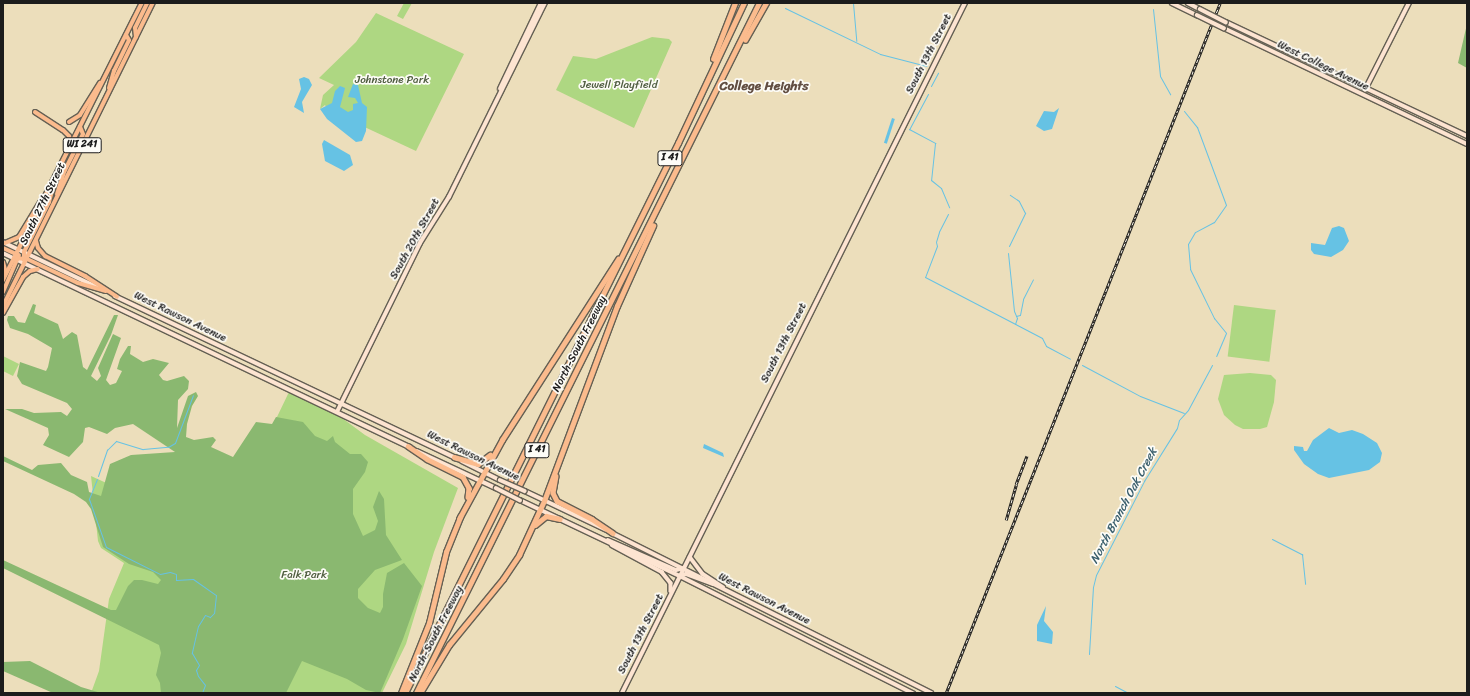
<!DOCTYPE html>
<html>
<head>
<meta charset="utf-8">
<style>
  body { margin:0 }
  #map { position:relative; width:1470px; height:696px; overflow:hidden; background:#ecdebb; font-family:Sriracha,sans-serif }
  div>[style] { position:absolute }
  [style*='--x'] { left:calc(var(--x)*1px); top:calc(var(--y)*1px); width:calc(var(--w)*1px); rotate:calc(var(--a)*1deg) }
  .green>* { inset:0; background:#aed782; transform-origin:0 0 }
  .forest>* { inset:0; background:#8ab870 }
  .water>* { inset:0; background:#66c2e4; transform-origin:0 0 }
  .stream>* { height:1px; margin:-0.5px; padding:0 0.5px; transform-origin:0.5px; border-radius:0.5px; background:#66c2e4 }
  .roads { filter:drop-shadow(1px 0 #656054) drop-shadow(-1px 0 #656054) drop-shadow(0 1px #656054) drop-shadow(0 -1px #656054) }
  .secondary>* { height:3.5px; margin:-1.75px; padding:0 1.75px; transform-origin:1.75px; border-radius:1.75px; background:#fde4d1 }
  .primary>* { height:4px; margin:-2px; padding:0 2px; transform-origin:2px; border-radius:2px; background:#fbbb8d }
  .highway>* { height:4.5px; margin:-2.25px; padding:0 2.25px; transform-origin:2.25px; border-radius:2.25px; background:#fbbb8d }
  .rail>* { height:2.5px; margin-top:-1.25px; transform-origin:0; background:repeating-linear-gradient(90deg,#fdfcf7 0 3px,#1c1c1c 0 6px); box-sizing:border-box; border-block:1px solid #1c1c1c }
  .bridges { filter:drop-shadow(1px 0 #656054) drop-shadow(-1px 0 #656054) drop-shadow(0 1px #656054) drop-shadow(0 -1px #656054) }
  .secondary-bridge>* { height:3.5px; margin:-1.75px; padding:0 1.75px; transform-origin:1.75px; border-radius:1.75px; background:#fde4d1 }
  span { translate:-50% -50%; white-space:nowrap; text-align:center; line-height:1.15; -webkit-text-stroke:3.5px #fdfcf7; paint-order:stroke }
  .shield-label span { padding:1px 3px; background:#fdfcf7; border:1px solid; border-radius:3px; -webkit-text-stroke-width:0 }
  .shield-label { font-size:10px; color:#1c1c1c; font-weight:700 }
  .street-label { font-size:11px; color:#1c1c1c }
  .park-label { font-size:11px; color:#4f5d40 }
  .water-label { font-size:12px; color:#3a5e6c; font-style:italic }
  .quarter-label { font-size:13px; color:#624e42; font-weight:700 }
  .frame { position:absolute; inset:0; border:4px solid #1c1c1c; pointer-events:none }
</style>
</head>
<body>
<div id="map">
  <div class="green">
    <div style="clip-path:polygon(404px 3px,412px 3px,403px 19px,397px 16px)"></div>
    <div style="clip-path:polygon(376px 13px,464px 54px,416px 151px,328px 110px,325px 105px,320px 109px,323px 95px,334px 85px,319px 78px,356px 42px)"></div>
    <div style="clip-path:polygon(652px 37px,669px 39px,672px 42px,634px 128px,556px 90px,573px 56px,596px 59px)"></div>
    <div style="left:1234px;top:305px;width:42px;height:52px;rotate:7deg"></div>
    <div style="clip-path:polygon(3px 356px,19px 364px,13px 376px,3px 371px)"></div>
    <div style="clip-path:polygon(1250px 373px,1271px 375px,1276px 380px,1274px 402px,1267px 427px,1260px 429px,1243px 429px,1235px 425px,1224px 415px,1218px 399px,1224px 375px)"></div>
    <div style="clip-path:polygon(289px 392px,342px 418px,365px 435px,458px 488px,434px 552px,406px 644px,382px 693px,91px 693px,99px 671px,109px 599px,124px 563px,101px 548px,98px 541px,91px 476px,168px 511px,251px 471px)"></div>
  </div>
  <div class="forest">
    <div style="clip-path:polygon(1467px 24px,1467px 68px,1458px 63px)"></div>
    <div style="clip-path:polygon(33px 304px,36px 305px,34px 313px,58px 324px,63px 339px,72px 332px,77px 335px,83px 367px,87px 370px,114px 315px,118px 315px,111px 335px,91px 376px,97px 381px,101px 376px,98px 368px,113px 334px,121px 338px,106px 380px,110px 385px,116px 383px,122px 371px,117px 369px,120px 359px,128px 346px,131px 346px,130px 354px,143px 362px,153px 359px,169px 363px,159px 375px,163px 380px,167px 381px,184px 376px,189px 381px,188px 389px,178px 400px,177px 428px,188px 396px,196px 392px,198px 396px,192px 406px,187px 424px,186px 437px,194px 440px,213px 437px,216px 440px,211px 447px,233px 457px,256px 422px,272px 424px,276px 417px,303px 422px,315px 436px,327px 441px,333px 436px,335px 442px,350px 454px,361px 454px,368px 462px,365px 472px,353px 489px,353px 514px,363px 536px,375px 530px,378px 521px,373px 507px,379px 491px,384px 499px,386px 535px,402px 560px,375px 570px,358px 589px,358px 598px,368px 608px,380px 613px,383px 607px,383px 594px,387px 573px,404px 563px,422px 586px,403px 639px,380px 693px,366px 690px,347px 679px,302px 661px,286px 693px,161px 693px,160px 683px,156px 675px,161px 653px,159px 645px,3px 568px,3px 560px,111px 610px,116px 610px,128px 586px,134px 580px,142px 580px,158px 584px,161px 580px,153px 572px,129px 564px,103px 547px,91px 509px,86px 502px,74px 494px,3px 461px,3px 456px,32px 470px,38px 465px,61px 463px,71px 475px,87px 482px,89px 492px,101px 496px,110px 464px,131px 455px,175px 452px,133px 424px,115px 428px,107px 434px,89px 427px,85px 428px,83px 442px,69px 457px,43px 445px,49px 435px,48px 428px,5px 409px,22px 409px,34px 413px,61px 412px,67px 416px,72px 409px,67px 403px,22px 384px,17px 376px,20px 362px,46px 371px,48px 367px,52px 348px,28px 334px,10px 328px,7px 320px,8px 316px,14px 316px,18px 322px,25px 323px)"></div>
    <div style="clip-path:polygon(30px 661px,81px 687px,101px 693px,53px 693px,3px 671px,3px 662px)"></div>
  </div>
  <div class="water">
    <div style="clip-path:polygon(304px 77px,309px 79px,312px 85px,302px 102px,304px 113px,294px 107px,301px 89px,299px 79px)"></div>
    <div style="clip-path:polygon(353px 84px,358px 85px,362px 103px,367px 107px,366px 131px,362px 141px,356px 142px,327px 119px,320px 109px,332px 103px,335px 91px,340px 86px,345px 88px,340px 107px,348px 112px,353px 110px,353px 104px,358px 103px,355px 98px,348px 97px)"></div>
    <div style="clip-path:polygon(1059px 108px,1052px 129px,1044px 131px,1036px 126px,1044px 111px,1054px 112px)"></div>
    <div style="left:892px;top:118px;width:3px;height:26px;rotate:18deg"></div>
    <div style="clip-path:polygon(324px 140px,350px 155px,353px 165px,344px 171px,325px 161px,322px 144px)"></div>
    <div style="clip-path:polygon(1339px 226px,1344px 228px,1349px 241px,1343px 250px,1331px 257px,1314px 254px,1311px 250px,1311px 243px,1325px 245px,1332px 228px)"></div>
    <div style="clip-path:polygon(1329px 428px,1339px 433px,1352px 430px,1363px 434px,1377px 443px,1382px 453px,1380px 462px,1369px 470px,1329px 478px,1318px 474px,1304px 464px,1294px 450px,1294px 446px,1303px 447px,1304px 451px,1307px 451px,1313px 440px)"></div>
    <div style="clip-path:polygon(704px 444px,723px 453px,724px 457px,703px 448px)"></div>
    <div style="clip-path:polygon(1046px 606px,1044px 621px,1053px 632px,1052px 644px,1037px 641px,1037px 625px)"></div>
  </div>
  <div class="stream">
    <div style="--x:853;--y:3;--w:38;--a:85"></div>
    <div style="--x:785;--y:8;--w:106;--a:25.8"></div>
    <div style="--x:880;--y:54;--w:48;--a:14.6"></div>
    <div style="--x:1153;--y:9;--w:67;--a:84"></div>
    <div style="--x:1160;--y:76;--w:21;--a:61"></div>
    <div style="--x:931;--y:86;--w:15;--a:-62"></div>
    <div style="--x:928;--y:94;--w:40;--a:118"></div>
    <div style="--x:909;--y:129;--w:30;--a:28"></div>
    <div style="--x:935;--y:143;--w:37;--a:96"></div>
    <div style="--x:931;--y:180;--w:13;--a:39"></div>
    <div style="--x:941;--y:188;--w:21;--a:67"></div>
    <div style="--x:1184;--y:111;--w:21;--a:51"></div>
    <div style="--x:1197;--y:127;--w:83;--a:69.6"></div>
    <div style="--x:1226;--y:205;--w:21;--a:125"></div>
    <div style="--x:1214;--y:222;--w:21;--a:152"></div>
    <div style="--x:1195;--y:232;--w:14;--a:120"></div>
    <div style="--x:1188;--y:244;--w:25;--a:85"></div>
    <div style="--x:1190;--y:269;--w:55;--a:63.9"></div>
    <div style="--x:1214;--y:318;--w:19;--a:51"></div>
    <div style="--x:1226;--y:333;--w:25;--a:113"></div>
    <div style="--x:948;--y:214;--w:20;--a:117"></div>
    <div style="--x:939;--y:232;--w:10;--a:107"></div>
    <div style="--x:936;--y:242;--w:4;--a:76"></div>
    <div style="--x:937;--y:246;--w:33;--a:111"></div>
    <div style="--x:925;--y:277;--w:132;--a:27.5"></div>
    <div style="--x:1042;--y:338;--w:9;--a:63"></div>
    <div style="--x:1046;--y:346;--w:27;--a:28"></div>
    <div style="--x:1009;--y:246;--w:37;--a:-64"></div>
    <div style="--x:1025;--y:213;--w:13;--a:-117"></div>
    <div style="--x:1019;--y:201;--w:11;--a:-146"></div>
    <div style="--x:1008;--y:253;--w:58;--a:84.1"></div>
    <div style="--x:1014;--y:311;--w:8;--a:67"></div>
    <div style="--x:1017;--y:318;--w:6;--a:108"></div>
    <div style="--x:1016;--y:316;--w:4;--a:-14"></div>
    <div style="--x:1020;--y:315;--w:16;--a:-79"></div>
    <div style="--x:1023;--y:299;--w:22;--a:-63"></div>
    <div style="--x:1082;--y:365;--w:66;--a:28.1"></div>
    <div style="--x:1140;--y:396;--w:47;--a:21.1"></div>
    <div style="--x:98;--y:476;--w:28;--a:-71"></div>
    <div style="--x:107;--y:450;--w:13;--a:-45"></div>
    <div style="--x:116;--y:441;--w:28;--a:17"></div>
    <div style="--x:143;--y:449;--w:25;--a:-5"></div>
    <div style="--x:168;--y:447;--w:8;--a:-30"></div>
    <div style="--x:175;--y:443;--w:51;--a:-69.4"></div>
    <div style="--x:97;--y:479;--w:22;--a:112"></div>
    <div style="--x:89;--y:499;--w:51;--a:70.5"></div>
    <div style="--x:106;--y:547;--w:60;--a:26.6"></div>
    <div style="--x:160;--y:574;--w:10;--a:-11"></div>
    <div style="--x:170;--y:572;--w:6;--a:18"></div>
    <div style="--x:176;--y:574;--w:6;--a:90"></div>
    <div style="--x:176;--y:580;--w:17;--a:-3"></div>
    <div style="--x:193;--y:579;--w:28;--a:35"></div>
    <div style="--x:216;--y:595;--w:18;--a:96"></div>
    <div style="--x:214;--y:613;--w:6;--a:135"></div>
    <div style="--x:210;--y:617;--w:5;--a:-158"></div>
    <div style="--x:205;--y:615;--w:13;--a:122"></div>
    <div style="--x:198;--y:626;--w:28;--a:103"></div>
    <div style="--x:192;--y:653;--w:14;--a:60"></div>
    <div style="--x:199;--y:665;--w:6;--a:121"></div>
    <div style="--x:196;--y:670;--w:6;--a:72"></div>
    <div style="--x:198;--y:676;--w:11;--a:52"></div>
    <div style="--x:205;--y:685;--w:9;--a:111"></div>
    <div style="--x:1272;--y:539;--w:34;--a:27"></div>
    <div style="--x:1302;--y:554;--w:30;--a:84"></div>
    <div style="--x:1089;--y:654;--w:67;--a:-86.6"></div>
    <div style="--x:1093;--y:587;--w:12;--a:-76"></div>
    <div style="--x:1096;--y:575;--w:106;--a:-62.9"></div>
    <div style="--x:1144;--y:481;--w:62;--a:-58.1"></div>
    <div style="--x:1177;--y:428;--w:8;--a:-76"></div>
    <div style="--x:1179;--y:420;--w:13;--a:-48"></div>
    <div style="--x:1188;--y:410;--w:51;--a:-61.9"></div>
    <div style="--x:1115;--y:686;--w:15;--a:28"></div>
  </div>
  <div class="roads">
    <div class="secondary">
      <div style="--x:1172;--y:3;--w:28;--a:26"></div>
      <div style="--x:1188;--y:3;--w:13;--a:27"></div>
      <div style="--x:1226;--y:22;--w:267;--a:25.3"></div>
      <div style="--x:1224;--y:28;--w:269;--a:25.5"></div>
      <div style="--x:500;--y:89;--w:95;--a:-64.5"></div>
      <div style="--x:1365;--y:90;--w:97;--a:-63.2"></div>
      <div style="--x:3;--y:242;--w:104;--a:25.6"></div>
      <div style="--x:3;--y:253;--w:451;--a:25.5"></div>
      <div style="--x:115;--y:296;--w:378;--a:25.4"></div>
      <div style="--x:337;--y:412;--w:188;--a:-63.8"></div>
      <div style="--x:420;--y:243;--w:54;--a:-57.8"></div>
      <div style="--x:449;--y:197;--w:216;--a:-63.7"></div>
      <div style="--x:417;--y:451;--w:87;--a:25.1"></div>
      <div style="--x:462;--y:461;--w:42;--a:26.6"></div>
      <div style="--x:525;--y:491;--w:89;--a:25.4"></div>
      <div style="--x:520;--y:500;--w:177;--a:25.4"></div>
      <div style="--x:680;--y:576;--w:261;--a:26.7"></div>
      <div style="--x:612;--y:533;--w:357;--a:26.6"></div>
      <div style="--x:608;--y:540;--w:74;--a:23.8"></div>
      <div style="--x:676;--y:570;--w:8;--a:-14"></div>
      <div style="--x:612;--y:545;--w:57;--a:28.4"></div>
      <div style="--x:662;--y:572;--w:14;--a:51"></div>
      <div style="--x:671;--y:583;--w:8;--a:90"></div>
      <div style="--x:690;--y:557;--w:21;--a:53"></div>
      <div style="--x:703;--y:574;--w:24;--a:33"></div>
      <div style="--x:681;--y:576;--w:5;--a:-22"></div>
      <div style="--x:686;--y:574;--w:29;--a:20"></div>
      <div style="--x:622;--y:693;--w:771;--a:-63.57"></div>
    </div>
    <div class="primary">
      <div style="--x:136;--y:37;--w:9;--a:-96"></div>
      <div style="--x:135;--y:28;--w:28;--a:-64"></div>
      <div style="--x:109;--y:88;--w:18;--a:-74"></div>
      <div style="--x:114;--y:71;--w:34;--a:-64"></div>
      <div style="--x:129;--y:40;--w:6;--a:-121"></div>
      <div style="--x:35;--y:112;--w:33;--a:33"></div>
      <div style="--x:63;--y:130;--w:8;--a:45"></div>
      <div style="--x:69;--y:136;--w:8;--a:76"></div>
      <div style="--x:69;--y:122;--w:13;--a:-32"></div>
      <div style="--x:80;--y:115;--w:38;--a:-58"></div>
      <div style="--x:57;--y:194;--w:25;--a:-72"></div>
      <div style="--x:65;--y:170;--w:40;--a:-63.4"></div>
      <div style="--x:83;--y:134;--w:8;--a:-113"></div>
      <div style="--x:36;--y:241;--w:7;--a:74"></div>
      <div style="--x:38;--y:248;--w:11;--a:49"></div>
      <div style="--x:45;--y:256;--w:45;--a:26.6"></div>
      <div style="--x:85;--y:276;--w:38;--a:33"></div>
      <div style="--x:5;--y:243;--w:15;--a:-23"></div>
      <div style="--x:19;--y:237;--w:42;--a:-58.6"></div>
      <div style="--x:3;--y:248;--w:17;--a:25"></div>
      <div style="--x:14;--y:258;--w:13;--a:4"></div>
      <div style="--x:27;--y:259;--w:56;--a:25.2"></div>
      <div style="--x:78;--y:283;--w:29;--a:16"></div>
      <div style="--x:24;--y:260;--w:8;--a:-90"></div>
      <div style="--x:24;--y:252;--w:56;--a:-63.4"></div>
      <div style="--x:49;--y:202;--w:27;--a:-75"></div>
      <div style="--x:3;--y:262;--w:11;--a:75"></div>
      <div style="--x:3;--y:280;--w:310;--a:-63.4"></div>
      <div style="--x:3;--y:292;--w:40;--a:-66.6"></div>
      <div style="--x:3;--y:306;--w:338;--a:-63.7"></div>
      <div style="--x:3;--y:313;--w:41;--a:-60.9"></div>
      <div style="--x:23;--y:277;--w:9;--a:-41"></div>
      <div style="--x:30;--y:271;--w:8;--a:-14"></div>
    </div>
    <div class="highway">
      <div style="--x:745;--y:40;--w:43;--a:-60.4"></div>
      <div style="--x:713;--y:59;--w:60;--a:-68.6"></div>
      <div style="--x:408;--y:446;--w:23;--a:34"></div>
      <div style="--x:427;--y:459;--w:40;--a:26.6"></div>
      <div style="--x:463;--y:477;--w:13;--a:61"></div>
      <div style="--x:469;--y:488;--w:9;--a:96"></div>
      <div style="--x:454;--y:457;--w:25;--a:16"></div>
      <div style="--x:478;--y:464;--w:15;--a:-37"></div>
      <div style="--x:556;--y:476;--w:17;--a:100"></div>
      <div style="--x:553;--y:493;--w:9;--a:63"></div>
      <div style="--x:557;--y:501;--w:39;--a:27"></div>
      <div style="--x:592;--y:519;--w:25;--a:34"></div>
      <div style="--x:459;--y:519;--w:90;--a:-61.4"></div>
      <div style="--x:502;--y:440;--w:215;--a:-57.3"></div>
      <div style="--x:535;--y:525;--w:14;--a:-39"></div>
      <div style="--x:546;--y:516;--w:14;--a:12"></div>
      <div style="--x:401;--y:693;--w:75;--a:-68.2"></div>
      <div style="--x:429;--y:623;--w:73;--a:-76.5"></div>
      <div style="--x:446;--y:552;--w:38;--a:-68"></div>
      <div style="--x:405;--y:693;--w:614;--a:-63.6"></div>
      <div style="--x:678;--y:143;--w:155;--a:-64.8"></div>
      <div style="--x:416;--y:693;--w:771;--a:-63.57"></div>
      <div style="--x:420;--y:693;--w:56;--a:-58.9"></div>
      <div style="--x:449;--y:645;--w:85;--a:-50.7"></div>
      <div style="--x:503;--y:579;--w:29;--a:-56"></div>
      <div style="--x:519;--y:555;--w:60;--a:-65.2"></div>
      <div style="--x:544;--y:501;--w:208;--a:-69.5"></div>
      <div style="--x:617;--y:306;--w:88;--a:-65.8"></div>
    </div>
  </div>
  <div class="rail">
    <div style="--x:1006;--y:520;--w:37;--a:-74"></div>
    <div style="--x:1016;--y:484;--w:30;--a:-69"></div>
    <div style="--x:946;--y:693;--w:742;--a:-68.34"></div>
  </div>
  <div class="bridges">
    <div class="secondary-bridge">
      <div style="--x:1200;--y:9;--w:29;--a:27"></div>
      <div style="--x:1197;--y:15;--w:30;--a:26"></div>
      <div style="--x:500;--y:480;--w:27;--a:24"></div>
      <div style="--x:496;--y:488;--w:27;--a:27"></div>
    </div>
  </div>
  <div class="shield-label">
    <span style="left:82px;top:145px">WI 241</span>
    <span style="left:670px;top:158px">I 41</span>
    <span style="left:537px;top:450px">I 41</span>
  </div>
  <div class="street-label">
    <span style="left:929px;top:54px;rotate:-63deg">South 13th Street</span>
    <span style="left:1323px;top:66px;rotate:26deg">West College Avenue</span>
    <span style="left:43px;top:204px;rotate:-64deg">South 27th Street</span>
    <span style="left:415px;top:239px;rotate:-61deg">South 20th Street</span>
    <span style="left:180px;top:317px;rotate:26deg">West Rawson Avenue</span>
    <span style="left:784px;top:343px;rotate:-63deg">South 13th Street</span>
    <span style="left:580px;top:344px;rotate:-63deg">North-South Freeway</span>
    <span style="left:473px;top:456px;rotate:26deg">West Rawson Avenue</span>
    <span style="left:764px;top:599px;rotate:27deg">West Rawson Avenue</span>
    <span style="left:436px;top:634px;rotate:-63deg">North-South Freeway</span>
    <span style="left:641px;top:634px;rotate:-63deg">South 13th Street</span>
  </div>
  <div class="park-label">
    <span style="left:392px;top:80px">Johnstone Park</span>
    <span style="left:619px;top:85px">Jewell Playfield</span>
    <span style="left:304px;top:575px">Falk Park</span>
  </div>
  <div class="water-label">
    <span style="left:1124px;top:506px;rotate:-62deg">North Branch Oak Creek</span>
  </div>
  <div class="quarter-label">
    <span style="left:764px;top:86px">College Heights</span>
  </div>
  <div class="frame"></div>
</div>
</body>
</html>
